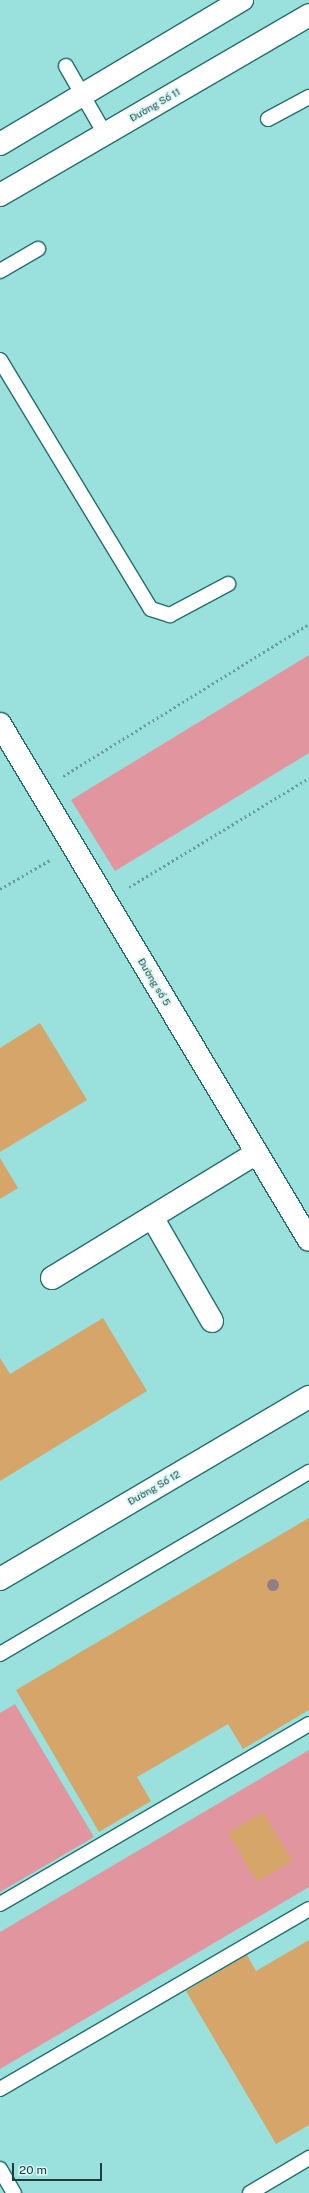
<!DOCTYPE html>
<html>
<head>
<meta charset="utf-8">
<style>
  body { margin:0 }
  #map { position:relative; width:309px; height:2193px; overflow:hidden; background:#9ae0dc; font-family:"Public Sans",sans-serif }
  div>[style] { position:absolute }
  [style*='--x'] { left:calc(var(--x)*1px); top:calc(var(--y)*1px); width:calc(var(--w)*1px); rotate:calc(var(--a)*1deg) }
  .green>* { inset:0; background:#e1969f }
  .building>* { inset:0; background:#d6a56a; transform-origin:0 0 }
  .path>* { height:2.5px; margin-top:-1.25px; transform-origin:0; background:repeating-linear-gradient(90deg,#689d9a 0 2px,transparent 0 5px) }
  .roads { filter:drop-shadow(1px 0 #256e6b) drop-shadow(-1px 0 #256e6b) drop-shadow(0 1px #256e6b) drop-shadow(0 -1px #256e6b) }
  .lane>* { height:14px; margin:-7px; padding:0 7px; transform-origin:7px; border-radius:7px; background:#fff }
  .street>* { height:22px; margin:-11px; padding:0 11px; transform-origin:11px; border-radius:11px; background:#fff }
  .trees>* { width:12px; height:12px; margin:-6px; border-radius:50%; background:#907e86 }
  span { translate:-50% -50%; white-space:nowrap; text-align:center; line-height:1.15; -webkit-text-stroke:3.5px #d8faf8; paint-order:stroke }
  .street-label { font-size:10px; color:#203d3c }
  .scale { position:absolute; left:12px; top:2163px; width:90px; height:18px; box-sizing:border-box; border:2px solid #203d3c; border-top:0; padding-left:5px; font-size:12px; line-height:14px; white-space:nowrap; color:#203d3c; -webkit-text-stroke:3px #d8faf8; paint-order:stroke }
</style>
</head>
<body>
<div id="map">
  <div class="green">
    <div style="clip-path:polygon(309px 655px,309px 753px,115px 871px,71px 800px)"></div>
    <div style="clip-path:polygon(15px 1704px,94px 1837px,0 1892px,0 1713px)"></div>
    <div style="clip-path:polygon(309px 1750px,309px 1887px,0 2069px,0 1932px)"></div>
  </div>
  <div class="building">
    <div style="clip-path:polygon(40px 1023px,87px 1100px,0 1152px,0 1048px)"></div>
    <div style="clip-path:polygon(0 1158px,18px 1188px,0 1199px)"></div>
    <div style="clip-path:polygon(103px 1318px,147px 1391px,0 1481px,0 1358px,10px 1374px)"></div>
    <div style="clip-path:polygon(309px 1518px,309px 1710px,243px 1749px,228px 1724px,137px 1777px,151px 1801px,99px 1832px,16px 1690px)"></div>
    <div style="left:263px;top:1812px;width:57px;height:41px;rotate:59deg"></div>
    <div style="clip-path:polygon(309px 1940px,309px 2125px,276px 2144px,186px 1991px,247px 1955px,256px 1971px)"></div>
  </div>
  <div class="path">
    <div style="--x:63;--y:776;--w:289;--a:-31.7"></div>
    <div style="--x:129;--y:887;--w:210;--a:-31.2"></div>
    <div style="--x:0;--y:889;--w:58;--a:-30.1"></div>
  </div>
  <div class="roads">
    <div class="lane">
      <div style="--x:66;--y:66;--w:78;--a:60.2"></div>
      <div style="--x:268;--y:119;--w:47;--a:-28.2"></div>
      <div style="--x:0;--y:271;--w:44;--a:-30.1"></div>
      <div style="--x:0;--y:360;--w:291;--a:58.8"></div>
      <div style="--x:151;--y:609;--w:20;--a:18"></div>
      <div style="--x:170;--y:615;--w:66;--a:-28.1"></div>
      <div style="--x:0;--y:1654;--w:359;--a:-30.5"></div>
      <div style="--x:0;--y:1904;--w:358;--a:-30.2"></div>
      <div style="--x:0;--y:2089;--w:358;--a:-30.2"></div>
      <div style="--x:0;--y:2169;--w:28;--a:60"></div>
      <div style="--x:250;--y:2193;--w:69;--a:-30.7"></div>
    </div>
    <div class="street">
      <div style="--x:0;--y:144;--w:282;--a:-30.8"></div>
      <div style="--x:0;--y:195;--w:358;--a:-30.2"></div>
      <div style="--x:0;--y:724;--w:601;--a:59.09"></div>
      <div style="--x:152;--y:1217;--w:120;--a:60"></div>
      <div style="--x:52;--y:1278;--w:240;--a:-31.4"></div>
      <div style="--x:0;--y:1579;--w:359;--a:-30.5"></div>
    </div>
  </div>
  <div class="trees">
    <div style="left:273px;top:1585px"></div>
  </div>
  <div class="street-label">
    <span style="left:155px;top:105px;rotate:-30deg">Đường Số 11</span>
    <span style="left:154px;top:982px;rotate:59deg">Đường số 5</span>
    <span style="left:154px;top:1488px;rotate:-30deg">Đường Số 12</span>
  </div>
  <div class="scale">20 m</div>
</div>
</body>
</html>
